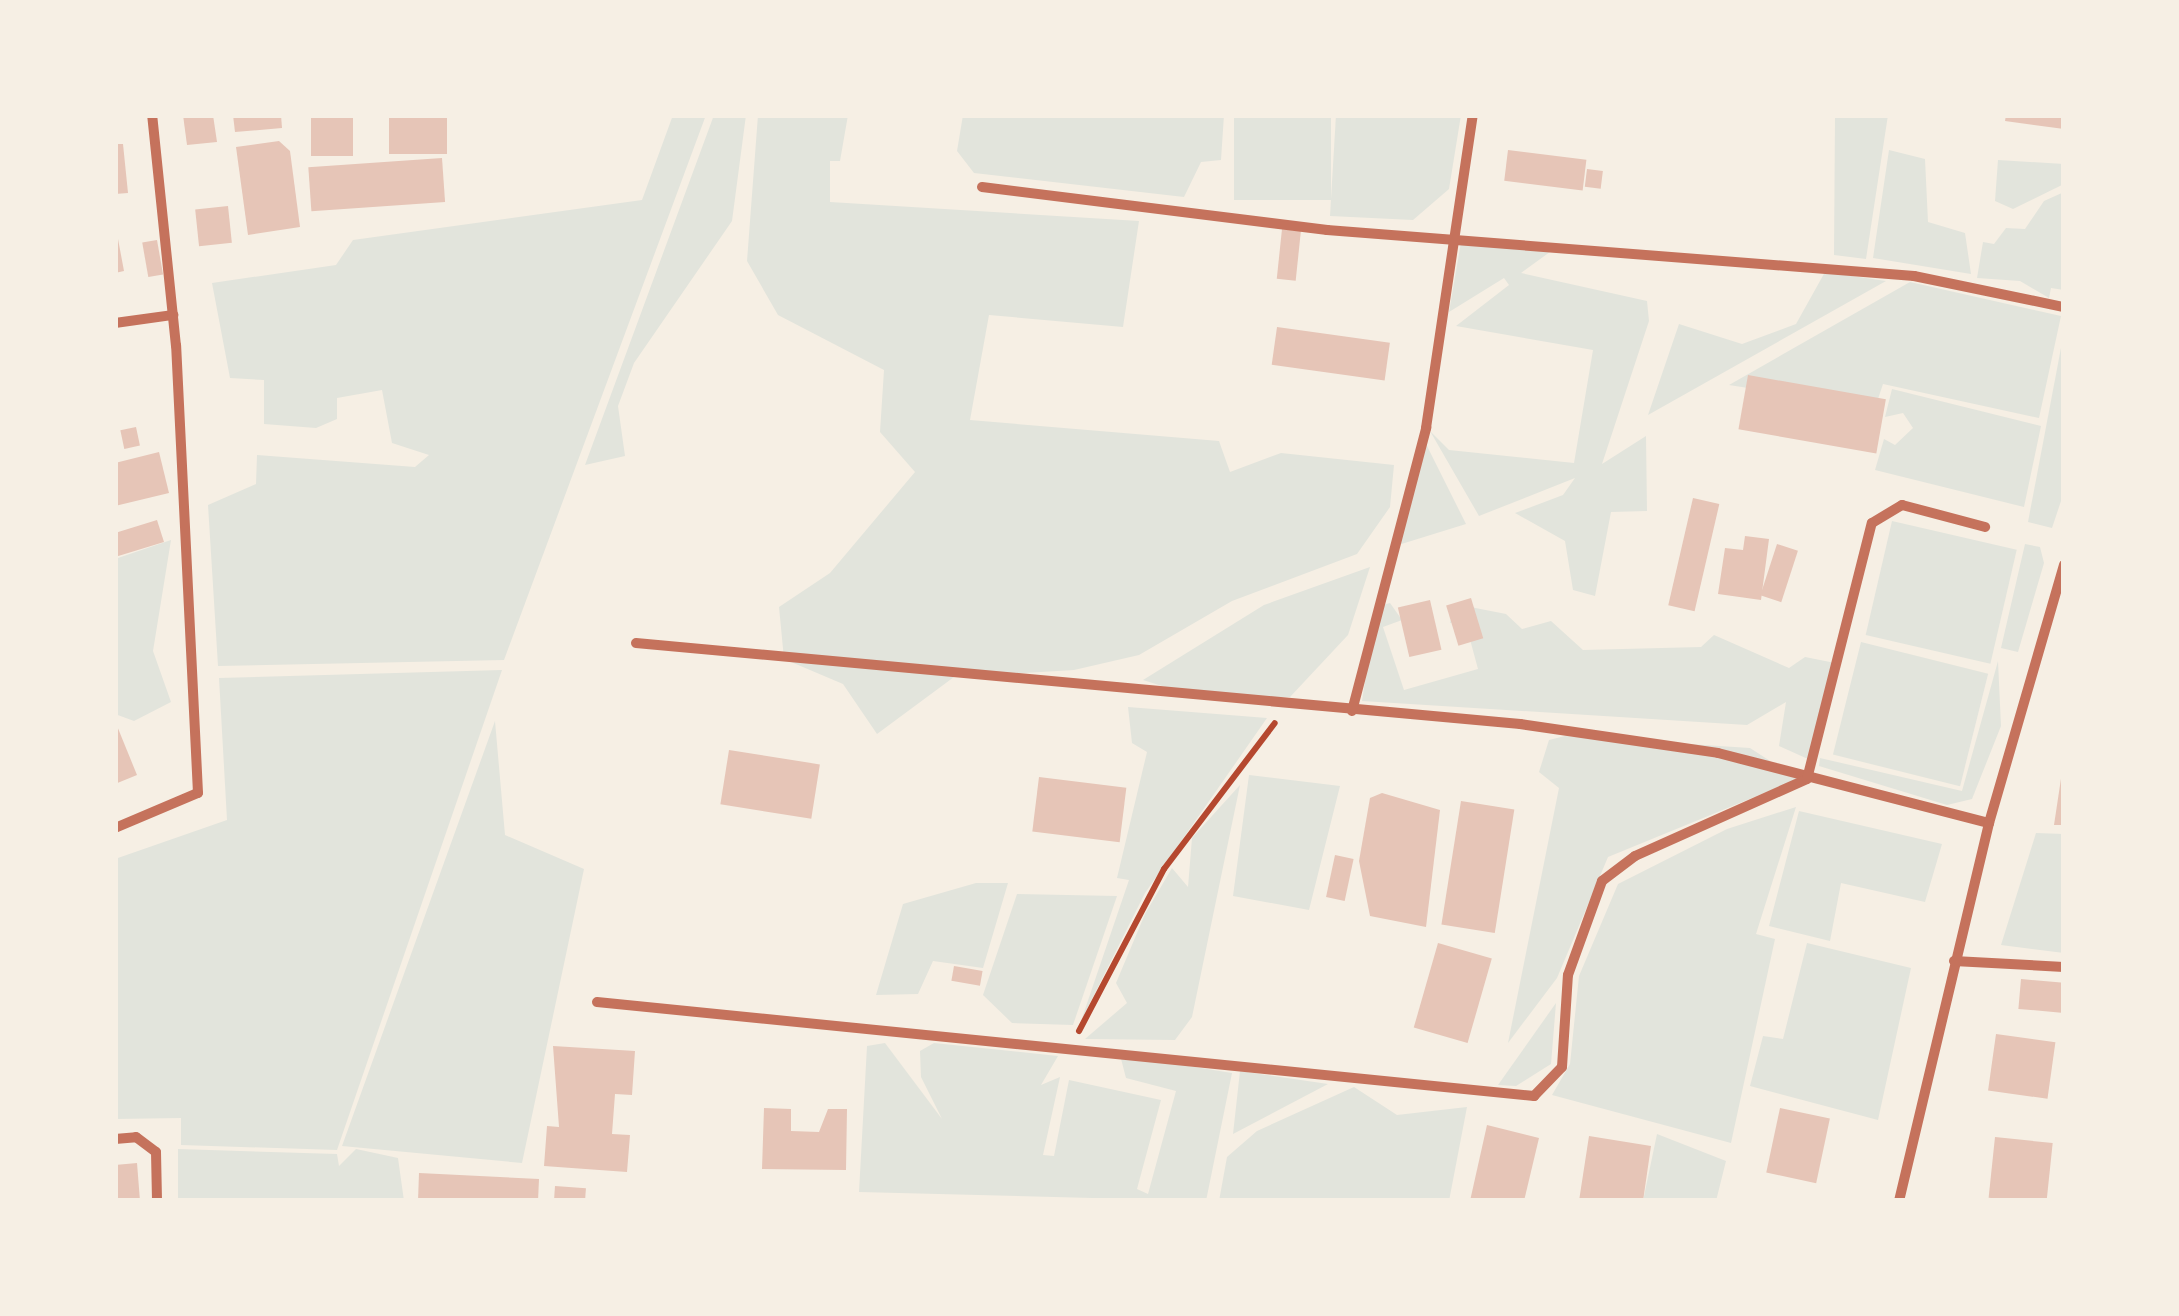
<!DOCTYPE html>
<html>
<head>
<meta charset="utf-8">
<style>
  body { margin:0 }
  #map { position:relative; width:2179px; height:1316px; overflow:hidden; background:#f6efe4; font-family:"DejaVu Sans",sans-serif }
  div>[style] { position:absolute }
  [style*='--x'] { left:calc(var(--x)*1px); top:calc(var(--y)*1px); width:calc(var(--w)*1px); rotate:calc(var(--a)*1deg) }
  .green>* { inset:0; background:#e2e4dc; transform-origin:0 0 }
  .building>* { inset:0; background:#e6c5b7; transform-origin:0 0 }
  .path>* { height:6px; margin:-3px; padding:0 3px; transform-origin:3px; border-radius:3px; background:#b5482f }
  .minor>* { height:10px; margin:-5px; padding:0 5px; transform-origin:5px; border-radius:5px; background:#c5725c }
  span { translate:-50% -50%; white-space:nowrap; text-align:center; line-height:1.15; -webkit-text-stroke:10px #f6efe4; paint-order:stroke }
  .frame { position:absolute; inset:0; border:118px solid #f6efe4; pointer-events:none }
</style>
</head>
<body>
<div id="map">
  <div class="green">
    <div style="clip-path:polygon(673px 115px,706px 115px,504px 660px,218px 666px,208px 505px,256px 484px,257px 455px,415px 467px,429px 455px,392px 443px,382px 390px,337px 398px,337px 419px,316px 428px,264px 424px,264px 380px,230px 378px,212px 283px,336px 265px,353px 240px,642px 200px)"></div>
    <div style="clip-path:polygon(714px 115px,746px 115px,732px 221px,634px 363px,618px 406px,625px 456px,585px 465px)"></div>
    <div style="clip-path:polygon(758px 115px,848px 115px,840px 161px,830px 161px,830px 202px,1139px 221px,1123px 327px,989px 315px,970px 420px,1219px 441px,1230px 472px,1281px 453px,1394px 465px,1390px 507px,1357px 554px,1232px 601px,1139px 655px,1074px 670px,954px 677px,877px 734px,843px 684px,784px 659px,779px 607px,830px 573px,915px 472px,880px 432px,884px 370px,778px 315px,747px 261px)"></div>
    <div style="clip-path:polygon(963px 115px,1224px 115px,1221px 160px,1201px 162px,1184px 197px,974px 173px,957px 151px)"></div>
    <div style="left:1234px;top:115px;width:97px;height:85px"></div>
    <div style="clip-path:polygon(1336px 115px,1461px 115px,1449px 189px,1413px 220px,1330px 216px)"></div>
    <div style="clip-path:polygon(1835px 115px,1888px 115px,1866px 259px,1834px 255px)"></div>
    <div style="clip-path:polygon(1889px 150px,1925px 159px,1928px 222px,1965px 233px,1971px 274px,1873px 258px)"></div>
    <div style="clip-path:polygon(1998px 160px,2064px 164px,2064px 184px,2013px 209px,1995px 201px)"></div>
    <div style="clip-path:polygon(2064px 192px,2064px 290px,2051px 288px,2049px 298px,2020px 281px,1977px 278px,1983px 242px,1994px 244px,2006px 228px,2025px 229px,2044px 201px)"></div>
    <div style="clip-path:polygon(1461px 242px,1554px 249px,1521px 273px,1647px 301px,1649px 321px,1602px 464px,1646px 436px,1647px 511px,1611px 512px,1595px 596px,1573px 590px,1565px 541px,1515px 513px,1563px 495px,1575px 478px,1479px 516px,1430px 431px,1449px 450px,1574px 463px,1593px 350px,1456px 326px,1509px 285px,1504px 278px,1449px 312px)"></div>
    <div style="clip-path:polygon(1825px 272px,1886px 281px,1648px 415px,1679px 324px,1742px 344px,1796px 324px)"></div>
    <div style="clip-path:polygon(1910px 282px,2061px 316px,2039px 418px,1883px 384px,1875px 408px,1729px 385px)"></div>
    <div style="clip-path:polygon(2064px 332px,2064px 492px,2052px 528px,2028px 522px)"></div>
    <div style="clip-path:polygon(1892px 389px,2041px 426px,2024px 507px,1875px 470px,1884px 439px,1895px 445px,1913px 428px,1903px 413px,1885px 417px)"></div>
    <div style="clip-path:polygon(1426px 444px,1466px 524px,1395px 546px)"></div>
    <div style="left:1892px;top:521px;width:128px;height:117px;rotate:13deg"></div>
    <div style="clip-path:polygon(171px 540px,153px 651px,171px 702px,134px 721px,115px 714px,115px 559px)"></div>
    <div style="clip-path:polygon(2025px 544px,2040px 547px,2044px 563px,2018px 652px,2001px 648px)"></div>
    <div style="clip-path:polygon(1370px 567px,1348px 635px,1290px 697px,1200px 698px,1143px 680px,1264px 605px)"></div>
    <div style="clip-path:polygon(1390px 603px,1402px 620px,1383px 627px,1404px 690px,1478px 669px,1465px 621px,1450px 623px,1455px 604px,1506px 614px,1522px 629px,1551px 621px,1583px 650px,1701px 647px,1714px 635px,1789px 668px,1805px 657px,1835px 663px,1808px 759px,1779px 746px,1786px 702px,1747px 725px,1362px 701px,1376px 607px)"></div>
    <div style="left:1861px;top:642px;width:131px;height:116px;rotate:14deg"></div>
    <div style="clip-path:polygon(1998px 661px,2001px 726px,1972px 799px,1947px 805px,1819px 766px,1820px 758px,1962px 791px)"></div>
    <div style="clip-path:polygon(502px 670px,337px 1150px,181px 1145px,181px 1118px,115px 1119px,115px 859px,227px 820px,219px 678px)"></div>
    <div style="clip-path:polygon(1128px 707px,1267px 718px,1145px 893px,1081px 1021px,1129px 880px,1117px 878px,1147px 752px,1132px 743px)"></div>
    <div style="clip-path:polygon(495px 721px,505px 835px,584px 869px,522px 1163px,342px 1146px)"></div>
    <div style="clip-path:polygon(1565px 736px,1750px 748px,1798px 779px,1608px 857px,1557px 978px,1508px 1043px,1559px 788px,1539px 772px,1549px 740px)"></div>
    <div style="clip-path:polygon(1249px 775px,1340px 786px,1309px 910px,1233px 896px)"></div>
    <div style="clip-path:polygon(1240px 785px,1192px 1017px,1175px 1040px,1085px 1039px,1127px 1003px,1116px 983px,1145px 914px,1172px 868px,1188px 887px,1192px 838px)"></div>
    <div style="clip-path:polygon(1796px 807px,1756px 934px,1775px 939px,1731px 1143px,1552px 1095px,1570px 1064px,1579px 976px,1618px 884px,1727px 829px)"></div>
    <div style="clip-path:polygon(1799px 811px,1942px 844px,1925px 902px,1841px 883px,1830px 941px,1769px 926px)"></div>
    <div style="clip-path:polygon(2036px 833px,2064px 834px,2064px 953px,2001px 945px)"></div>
    <div style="clip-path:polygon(976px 883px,1008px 883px,983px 968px,933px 961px,918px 994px,876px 995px,903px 904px)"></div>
    <div style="clip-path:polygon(1017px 894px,1117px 896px,1073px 1025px,1012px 1023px,983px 995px)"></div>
    <div style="clip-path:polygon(1807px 943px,1911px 968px,1878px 1120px,1750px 1086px,1763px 1036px,1783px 1039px)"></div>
    <div style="clip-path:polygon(1556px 1003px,1551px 1064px,1516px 1086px,1498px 1085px)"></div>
    <div style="clip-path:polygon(885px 1043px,942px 1119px,921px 1077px,920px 1051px,934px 1043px,1058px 1056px,1041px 1085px,1060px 1077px,1043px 1155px,1054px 1156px,1069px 1080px,1161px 1100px,1137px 1189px,1148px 1194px,1176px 1091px,1126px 1078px,1120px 1055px,1232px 1073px,1206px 1201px,859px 1192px,867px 1046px)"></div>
    <div style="clip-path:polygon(1240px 1071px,1328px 1084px,1233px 1134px)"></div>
    <div style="clip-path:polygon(1354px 1087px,1397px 1115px,1467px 1107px,1449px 1201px,1219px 1201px,1227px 1157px,1257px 1131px)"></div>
    <div style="clip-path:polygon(1657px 1134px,1726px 1161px,1716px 1201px,1643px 1201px)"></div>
    <div style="clip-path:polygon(178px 1149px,337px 1154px,339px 1166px,356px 1149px,398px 1158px,404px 1201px,178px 1201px)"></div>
  </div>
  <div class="building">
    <div style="clip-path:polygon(183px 115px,213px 115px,217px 142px,187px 145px)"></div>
    <div style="clip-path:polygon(233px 115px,281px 115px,282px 128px,235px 132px)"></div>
    <div style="left:311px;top:115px;width:42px;height:41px"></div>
    <div style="left:389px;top:115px;width:58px;height:39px"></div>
    <div style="clip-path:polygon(2006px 115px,2064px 115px,2064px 129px,2005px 121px)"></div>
    <div style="clip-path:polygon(279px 141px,290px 151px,300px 227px,248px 235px,236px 147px)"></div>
    <div style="clip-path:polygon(115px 144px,123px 144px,128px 193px,115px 194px)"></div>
    <div style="left:1508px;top:150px;width:79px;height:31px;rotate:7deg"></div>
    <div style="left:442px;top:158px;width:44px;height:134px;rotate:86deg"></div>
    <div style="left:1587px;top:169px;width:16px;height:18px;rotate:7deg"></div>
    <div style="left:228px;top:206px;width:37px;height:33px;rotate:84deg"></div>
    <div style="clip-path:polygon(115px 223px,124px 271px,115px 273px)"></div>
    <div style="left:1282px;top:229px;width:19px;height:50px;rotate:6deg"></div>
    <div style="left:157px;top:240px;width:35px;height:15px;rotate:80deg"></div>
    <div style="left:1277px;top:327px;width:114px;height:38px;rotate:8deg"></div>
    <div style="left:1748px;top:375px;width:140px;height:55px;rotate:10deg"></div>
    <div style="left:136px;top:427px;width:19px;height:16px;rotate:78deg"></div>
    <div style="clip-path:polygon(159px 452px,169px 493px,115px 506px,115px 463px)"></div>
    <div style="left:1693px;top:498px;width:27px;height:110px;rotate:13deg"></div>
    <div style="clip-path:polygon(157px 520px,164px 542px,115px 557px,115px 533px)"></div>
    <div style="clip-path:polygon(1745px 536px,1769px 539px,1761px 600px,1718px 594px,1725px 548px,1743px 550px)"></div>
    <div style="left:1777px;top:544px;width:22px;height:54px;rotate:18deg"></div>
    <div style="left:1471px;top:598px;width:42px;height:26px;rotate:73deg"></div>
    <div style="left:1430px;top:600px;width:51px;height:33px;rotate:77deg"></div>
    <div style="clip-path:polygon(115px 721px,137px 775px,115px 784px)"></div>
    <div style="left:729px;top:750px;width:92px;height:55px;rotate:9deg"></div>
    <div style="clip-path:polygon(2062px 772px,2064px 772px,2064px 825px,2054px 825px)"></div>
    <div style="left:1039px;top:777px;width:88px;height:55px;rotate:7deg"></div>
    <div style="clip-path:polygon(1382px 793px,1440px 810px,1426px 927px,1370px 916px,1359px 861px,1370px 798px)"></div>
    <div style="left:1461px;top:801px;width:54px;height:125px;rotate:9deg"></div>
    <div style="left:1335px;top:855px;width:19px;height:43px;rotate:12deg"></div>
    <div style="left:1438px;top:943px;width:56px;height:88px;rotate:16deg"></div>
    <div style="left:954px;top:966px;width:29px;height:15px;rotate:10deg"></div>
    <div style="left:2021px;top:979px;width:43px;height:30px;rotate:5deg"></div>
    <div style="left:1996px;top:1034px;width:60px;height:57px;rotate:8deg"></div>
    <div style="clip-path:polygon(553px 1046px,635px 1051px,632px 1095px,615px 1094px,612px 1134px,630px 1135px,627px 1172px,544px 1166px,547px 1126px,559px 1127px)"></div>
    <div style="clip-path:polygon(764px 1108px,791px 1109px,791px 1131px,819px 1132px,828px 1109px,847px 1109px,846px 1170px,762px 1169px)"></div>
    <div style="left:1780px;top:1108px;width:51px;height:66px;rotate:12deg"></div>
    <div style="clip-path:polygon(1487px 1125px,1539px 1138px,1524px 1201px,1470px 1201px)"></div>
    <div style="clip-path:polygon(1589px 1136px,1651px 1146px,1643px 1201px,1579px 1201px)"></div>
    <div style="left:1995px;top:1137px;width:58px;height:61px;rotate:6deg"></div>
    <div style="clip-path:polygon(137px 1163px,140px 1201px,115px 1201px,115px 1165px)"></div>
    <div style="clip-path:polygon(419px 1173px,539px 1179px,538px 1201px,418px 1201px)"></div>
    <div style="left:555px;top:1186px;width:31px;height:15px;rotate:4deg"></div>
  </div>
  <div class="path">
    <div style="--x:1079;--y:1031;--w:183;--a:-62.3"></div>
    <div style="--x:1164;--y:869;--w:183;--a:-52.8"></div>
  </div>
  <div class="minor">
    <div style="--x:982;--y:187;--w:348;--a:7.1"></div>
    <div style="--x:1327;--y:230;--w:589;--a:4.48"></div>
    <div style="--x:1914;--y:276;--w:153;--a:11.7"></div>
    <div style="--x:115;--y:323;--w:59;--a:-7.9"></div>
    <div style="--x:636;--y:643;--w:888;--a:5.24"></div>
    <div style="--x:1520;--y:724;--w:200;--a:8.3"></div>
    <div style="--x:1718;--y:753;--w:280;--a:14.5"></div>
    <div style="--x:1352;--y:711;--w:293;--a:-75.3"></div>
    <div style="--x:1426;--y:428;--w:317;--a:-81.5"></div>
    <div style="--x:115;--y:828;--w:90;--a:-22.9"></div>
    <div style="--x:198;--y:793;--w:448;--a:-92.8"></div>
    <div style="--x:176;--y:346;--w:232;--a:-95.9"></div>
    <div style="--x:1954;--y:961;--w:110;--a:3.1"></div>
    <div style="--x:597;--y:1002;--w:942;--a:5.73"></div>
    <div style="--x:1534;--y:1096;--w:40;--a:-46"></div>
    <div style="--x:1562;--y:1067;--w:92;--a:-86.3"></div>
    <div style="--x:1568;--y:975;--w:100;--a:-70.1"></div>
    <div style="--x:1602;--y:881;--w:41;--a:-37.1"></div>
    <div style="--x:1635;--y:856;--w:188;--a:-24.1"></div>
    <div style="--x:1807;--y:779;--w:264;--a:-75.8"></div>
    <div style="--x:1872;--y:523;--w:35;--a:-31"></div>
    <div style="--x:1902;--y:505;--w:86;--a:14.8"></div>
    <div style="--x:115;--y:1139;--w:21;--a:-5"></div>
    <div style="--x:136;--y:1137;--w:25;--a:37"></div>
    <div style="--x:156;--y:1152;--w:49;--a:88.8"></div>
    <div style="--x:1899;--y:1201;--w:389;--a:-76.6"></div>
    <div style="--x:1989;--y:823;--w:269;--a:-73.8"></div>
  </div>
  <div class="frame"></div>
</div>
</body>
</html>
